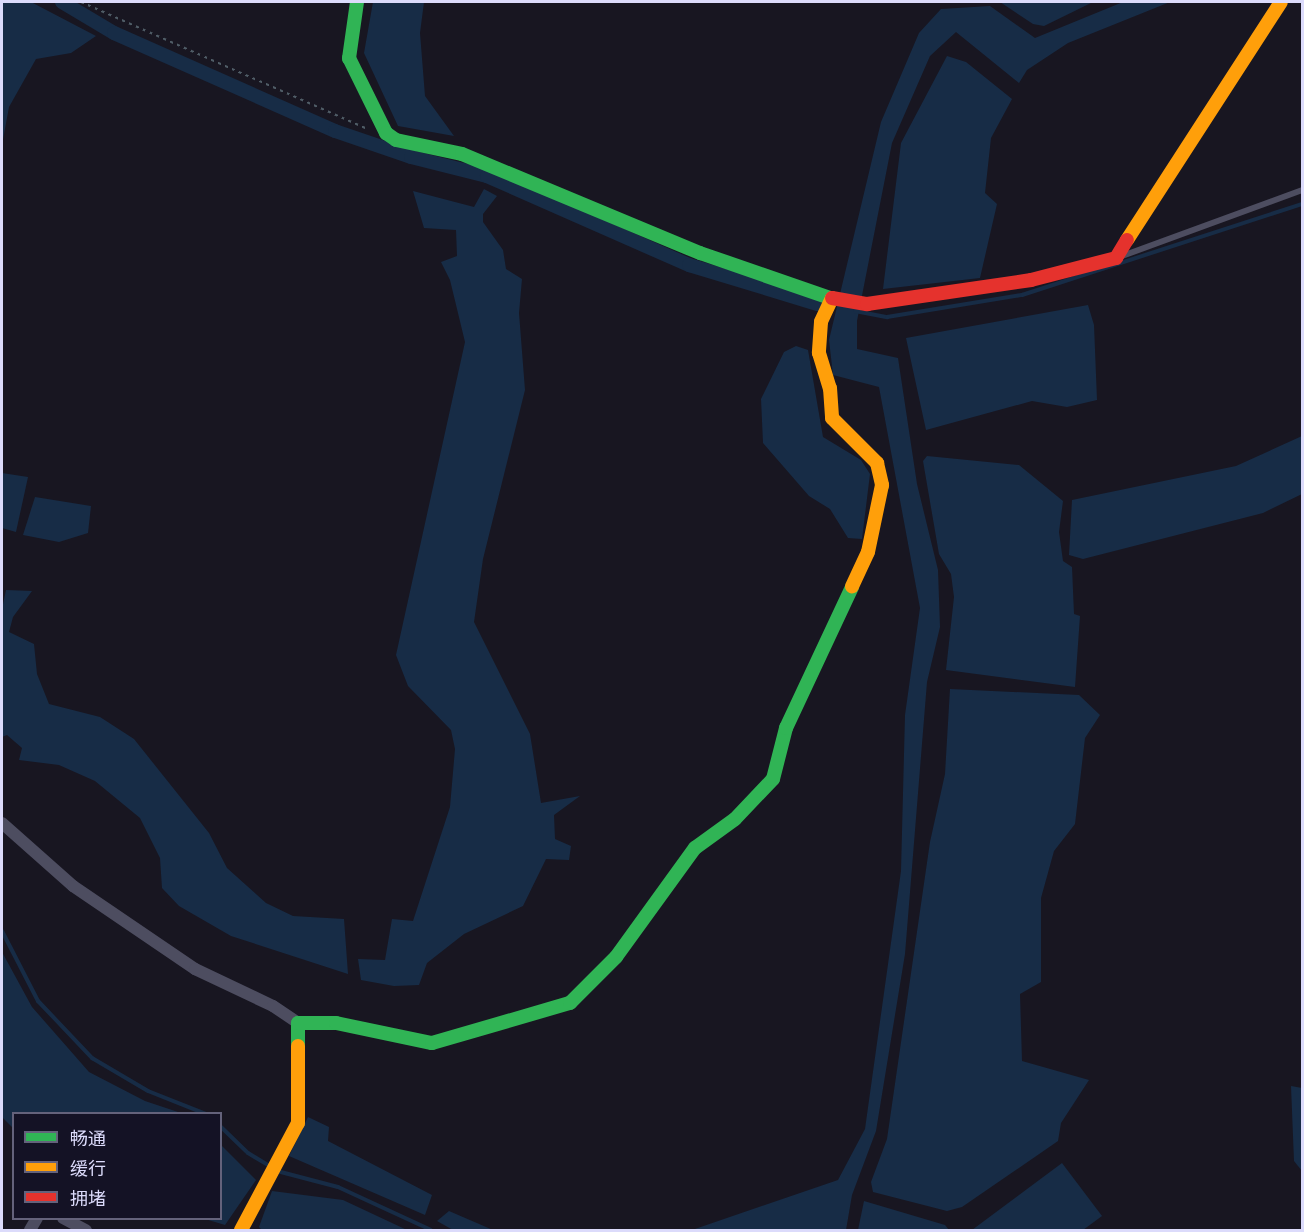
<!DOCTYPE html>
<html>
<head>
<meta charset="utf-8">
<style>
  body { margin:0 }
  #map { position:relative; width:1304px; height:1232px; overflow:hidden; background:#181621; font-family:"Varela Round","Noto Sans SC",sans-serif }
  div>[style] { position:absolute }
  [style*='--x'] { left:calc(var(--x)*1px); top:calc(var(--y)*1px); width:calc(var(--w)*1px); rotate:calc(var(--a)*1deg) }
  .water>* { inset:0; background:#172c46 }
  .stream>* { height:4px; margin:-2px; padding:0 2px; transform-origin:2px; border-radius:2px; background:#172c46 }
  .canal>* { height:14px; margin:-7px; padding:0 7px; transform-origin:7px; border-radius:7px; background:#172c46 }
  .path>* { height:2px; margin-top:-1px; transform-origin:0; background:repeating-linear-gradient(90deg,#4f5c66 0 3px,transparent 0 7.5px) }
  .lane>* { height:6px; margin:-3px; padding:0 3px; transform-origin:3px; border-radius:3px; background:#4d4d60 }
  .street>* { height:12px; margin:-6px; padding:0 6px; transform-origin:6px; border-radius:6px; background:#4d4d60 }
  .fast>* { height:14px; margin:-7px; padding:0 7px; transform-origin:7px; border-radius:7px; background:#30b455 }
  .slow>* { height:14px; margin:-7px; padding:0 7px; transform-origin:7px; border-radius:7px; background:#ff9f0a }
  .jam>* { height:14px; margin:-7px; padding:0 7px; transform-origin:7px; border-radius:7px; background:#e5322d }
  span { translate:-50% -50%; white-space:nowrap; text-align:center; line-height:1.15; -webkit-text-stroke:5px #141225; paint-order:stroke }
  .frame { position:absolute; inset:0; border:3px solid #dcdbfb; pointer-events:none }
  .legend { position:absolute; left:12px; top:1112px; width:210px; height:108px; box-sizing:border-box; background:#141225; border:2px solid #64627b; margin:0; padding:8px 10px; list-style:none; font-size:18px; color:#dcdbfb }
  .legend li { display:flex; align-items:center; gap:12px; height:30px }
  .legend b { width:30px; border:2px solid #64627b }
</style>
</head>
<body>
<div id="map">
  <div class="water">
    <div style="clip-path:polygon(2px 2px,31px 2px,96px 36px,71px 53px,36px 59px,9px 107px,2px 145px)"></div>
    <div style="clip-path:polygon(373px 2px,424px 2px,420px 33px,425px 96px,454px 136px,398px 126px,364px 53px)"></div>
    <div style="clip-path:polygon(1000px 2px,1093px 2px,1044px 26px,1033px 24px)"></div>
    <div style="clip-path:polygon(1123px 2px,1170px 2px,1068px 43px,1027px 70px,1019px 83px,956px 32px,930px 56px,892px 143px,857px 321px,857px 349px,898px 358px,917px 484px,938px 570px,940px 627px,927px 682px,905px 954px,876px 1131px,852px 1195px,846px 1230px,692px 1230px,838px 1180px,865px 1129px,901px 871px,905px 715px,920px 608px,879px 387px,833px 375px,829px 340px,881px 122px,919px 33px,941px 9px,990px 6px,1035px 38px)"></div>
    <div style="clip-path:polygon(947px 56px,966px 62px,1012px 99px,991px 138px,985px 193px,997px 204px,980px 278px,883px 289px,901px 143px)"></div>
    <div style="clip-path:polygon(484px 189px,497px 196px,483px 214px,483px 222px,503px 250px,506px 269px,522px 279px,519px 313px,525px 390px,483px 559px,474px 622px,530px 734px,541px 803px,580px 796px,554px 815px,555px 839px,571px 846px,569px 860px,546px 859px,523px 906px,464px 934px,427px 963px,419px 985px,394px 986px,361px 980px,358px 959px,385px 960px,392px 919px,413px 921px,450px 807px,455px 749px,451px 730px,408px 686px,396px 655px,465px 342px,450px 280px,441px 262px,457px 256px,456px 230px,424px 228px,413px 191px,474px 207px)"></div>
    <div style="clip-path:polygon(1088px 305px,1094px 325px,1097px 400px,1067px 407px,1032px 401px,926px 430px,906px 338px)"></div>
    <div style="clip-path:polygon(796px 346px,808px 350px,823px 437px,861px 460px,870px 474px,862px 539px,848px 538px,830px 509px,809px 496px,763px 443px,761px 399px,784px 352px)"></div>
    <div style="clip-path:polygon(1302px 436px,1302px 494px,1263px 513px,1083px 559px,1069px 555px,1072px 500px,1236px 466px)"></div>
    <div style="clip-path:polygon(927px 456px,1019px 465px,1063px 501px,1059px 532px,1063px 561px,1072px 567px,1074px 614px,1080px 616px,1075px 687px,946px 670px,954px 597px,951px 574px,939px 554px,923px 461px)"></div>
    <div style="clip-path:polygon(2px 473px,28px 477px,16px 532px,2px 528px)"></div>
    <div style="clip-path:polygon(35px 497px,91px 506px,88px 533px,59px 542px,23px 535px)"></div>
    <div style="clip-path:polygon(6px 590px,32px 591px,13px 617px,9px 632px,34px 644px,37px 674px,49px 704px,100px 717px,134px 739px,209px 833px,227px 868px,266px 903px,293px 916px,344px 919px,348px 974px,231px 936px,179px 906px,162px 888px,160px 858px,140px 818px,95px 781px,59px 765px,19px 760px,22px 748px,7px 735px,2px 737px,2px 609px)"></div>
    <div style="clip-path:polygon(950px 689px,1079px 695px,1100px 715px,1085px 738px,1075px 824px,1054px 851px,1041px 898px,1041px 982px,1020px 994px,1022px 1061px,1089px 1080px,1061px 1123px,1058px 1141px,962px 1207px,947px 1211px,873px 1192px,871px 1182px,887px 1139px,930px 842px,945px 774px)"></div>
    <div style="clip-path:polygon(2px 952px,32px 1007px,89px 1072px,145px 1101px,181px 1113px,14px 1114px,13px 1128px,2px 1117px)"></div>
    <div style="clip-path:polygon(1291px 1086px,1302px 1088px,1302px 1171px,1294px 1161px)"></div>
    <div style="clip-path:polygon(308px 1117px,329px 1127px,328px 1141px,432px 1195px,425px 1215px,289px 1156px)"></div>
    <div style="clip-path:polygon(221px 1145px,256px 1180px,225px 1225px,205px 1219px,220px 1218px)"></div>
    <div style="clip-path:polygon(1062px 1163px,1102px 1216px,1083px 1230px,972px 1230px)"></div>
    <div style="clip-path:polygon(272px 1191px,343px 1200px,407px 1230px,262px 1230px,259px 1227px)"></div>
    <div style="clip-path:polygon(864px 1201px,945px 1225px,949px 1230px,858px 1230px)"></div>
    <div style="clip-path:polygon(449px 1211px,493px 1230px,453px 1230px,437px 1221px)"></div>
  </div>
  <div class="stream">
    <div style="--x:855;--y:311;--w:33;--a:11"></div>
    <div style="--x:887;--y:317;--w:137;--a:-9.3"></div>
    <div style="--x:1022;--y:295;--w:294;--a:-18"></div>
    <div style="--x:2;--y:931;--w:79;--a:62.8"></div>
    <div style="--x:38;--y:1001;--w:79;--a:46.5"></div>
    <div style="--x:92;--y:1058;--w:65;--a:30.5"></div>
    <div style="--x:148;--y:1091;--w:62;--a:21.6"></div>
    <div style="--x:220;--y:1126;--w:39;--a:44"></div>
    <div style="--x:248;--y:1153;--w:27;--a:31"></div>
    <div style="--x:277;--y:1171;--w:63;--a:14.7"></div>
    <div style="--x:338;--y:1187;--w:102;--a:24.8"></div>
  </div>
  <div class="canal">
    <div style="--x:62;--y:2;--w:61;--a:30.8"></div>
    <div style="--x:114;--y:33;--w:242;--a:23.9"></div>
    <div style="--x:335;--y:131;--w:80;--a:18.9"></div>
    <div style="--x:411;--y:157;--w:78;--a:14"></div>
    <div style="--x:487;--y:176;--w:221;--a:23.8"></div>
    <div style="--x:689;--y:265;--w:134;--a:16.9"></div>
  </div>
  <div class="path">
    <div style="--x:81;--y:2;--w:314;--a:23.9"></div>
  </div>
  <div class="lane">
    <div style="--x:1122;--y:256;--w:192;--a:-20.1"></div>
  </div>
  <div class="street">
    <div style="--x:2;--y:823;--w:95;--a:41.6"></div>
    <div style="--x:73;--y:886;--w:148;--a:34.2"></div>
    <div style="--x:195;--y:969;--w:86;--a:25.4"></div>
    <div style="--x:273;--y:1006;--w:30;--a:34"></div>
    <div style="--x:63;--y:1218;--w:26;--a:28"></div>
    <div style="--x:30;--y:1230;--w:14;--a:-60"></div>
  </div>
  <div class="fast">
    <div style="--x:357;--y:2;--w:57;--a:98.1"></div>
    <div style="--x:349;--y:58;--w:84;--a:63.7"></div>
    <div style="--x:386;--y:133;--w:12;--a:35"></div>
    <div style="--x:396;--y:140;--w:67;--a:12"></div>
    <div style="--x:462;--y:154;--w:258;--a:22.6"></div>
    <div style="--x:700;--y:253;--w:138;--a:19.1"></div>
    <div style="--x:298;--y:1046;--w:23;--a:-90"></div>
    <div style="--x:298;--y:1023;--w:38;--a:0"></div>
    <div style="--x:336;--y:1023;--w:98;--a:11.8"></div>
    <div style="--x:432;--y:1043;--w:144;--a:-16.2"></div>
    <div style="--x:570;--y:1003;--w:65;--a:-45"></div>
    <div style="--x:616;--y:957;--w:135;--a:-54.1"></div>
    <div style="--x:695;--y:848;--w:49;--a:-35.9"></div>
    <div style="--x:735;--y:819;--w:55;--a:-46.5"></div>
    <div style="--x:773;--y:779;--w:53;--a:-75.7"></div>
    <div style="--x:786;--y:728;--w:156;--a:-64.9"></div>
  </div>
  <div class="slow">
    <div style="--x:1127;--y:240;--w:283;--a:-57.1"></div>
    <div style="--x:832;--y:298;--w:26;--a:115"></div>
    <div style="--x:821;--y:322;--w:31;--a:94"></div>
    <div style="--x:819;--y:353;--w:37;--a:73"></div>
    <div style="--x:830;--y:388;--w:30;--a:86"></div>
    <div style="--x:832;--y:418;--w:64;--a:45"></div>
    <div style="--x:877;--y:463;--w:23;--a:77"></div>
    <div style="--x:882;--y:485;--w:68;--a:101.8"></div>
    <div style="--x:868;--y:552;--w:38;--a:115"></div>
    <div style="--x:241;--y:1230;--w:121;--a:-62"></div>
    <div style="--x:298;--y:1123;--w:77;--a:-90"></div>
  </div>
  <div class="jam">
    <div style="--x:832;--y:298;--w:36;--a:10"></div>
    <div style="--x:867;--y:304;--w:166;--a:-8.3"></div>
    <div style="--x:1031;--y:280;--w:88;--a:-14.5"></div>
    <div style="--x:1116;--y:258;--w:21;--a:-59"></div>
  </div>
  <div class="frame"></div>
  <ul class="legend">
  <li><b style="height:8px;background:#30b455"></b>畅通</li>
  <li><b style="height:8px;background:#ff9f0a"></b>缓行</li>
  <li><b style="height:8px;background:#e5322d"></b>拥堵</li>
  </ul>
</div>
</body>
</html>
